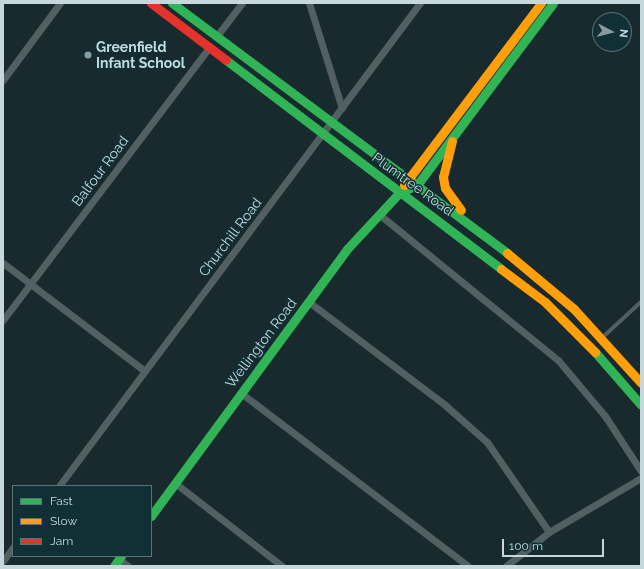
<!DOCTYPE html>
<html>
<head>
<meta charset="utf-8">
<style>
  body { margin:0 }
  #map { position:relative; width:644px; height:569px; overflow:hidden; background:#182a2e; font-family:Raleway,sans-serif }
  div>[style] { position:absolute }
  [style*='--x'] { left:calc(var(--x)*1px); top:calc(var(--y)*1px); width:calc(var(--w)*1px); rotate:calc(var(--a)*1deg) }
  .lane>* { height:3.5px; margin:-1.75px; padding:0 1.75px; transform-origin:1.75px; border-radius:1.75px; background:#526062 }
  .street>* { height:7px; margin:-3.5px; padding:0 3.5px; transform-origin:3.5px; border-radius:3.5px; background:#526062 }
  .fast>* { height:9px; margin:-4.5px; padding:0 4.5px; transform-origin:4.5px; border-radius:4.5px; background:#30b455 }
  .slow>* { height:9px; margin:-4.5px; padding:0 4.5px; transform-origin:4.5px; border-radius:4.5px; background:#ff9f0a }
  .jam>* { height:9px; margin:-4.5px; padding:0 4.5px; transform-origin:4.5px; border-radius:4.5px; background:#e5322d }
  .dots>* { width:11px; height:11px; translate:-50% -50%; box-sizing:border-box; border:2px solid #103036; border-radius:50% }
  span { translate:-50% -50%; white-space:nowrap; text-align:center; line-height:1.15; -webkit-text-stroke:3px #103036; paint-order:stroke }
  .poi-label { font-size:14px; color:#c6d8db; font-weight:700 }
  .left { translate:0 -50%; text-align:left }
  .street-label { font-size:14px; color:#c6d8db }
  .frame { position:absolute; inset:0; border:4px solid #c6d8db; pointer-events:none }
  .legend { position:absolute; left:12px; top:485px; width:140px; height:72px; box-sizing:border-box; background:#103036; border:1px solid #597378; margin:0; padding:5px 7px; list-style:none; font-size:12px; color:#c6d8db }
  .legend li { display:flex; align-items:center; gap:8px; height:20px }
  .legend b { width:20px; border:1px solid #597378 }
  .north { position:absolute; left:592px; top:12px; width:40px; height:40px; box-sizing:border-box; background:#103036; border:1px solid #597378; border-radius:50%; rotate:97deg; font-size:11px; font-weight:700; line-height:16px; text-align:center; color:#c6d8db }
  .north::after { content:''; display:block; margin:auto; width:14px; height:18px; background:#899b9e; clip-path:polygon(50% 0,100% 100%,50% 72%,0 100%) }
  .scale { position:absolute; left:502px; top:539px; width:102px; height:18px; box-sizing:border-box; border:2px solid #c6d8db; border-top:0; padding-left:5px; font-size:12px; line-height:14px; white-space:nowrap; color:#c6d8db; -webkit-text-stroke:3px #103036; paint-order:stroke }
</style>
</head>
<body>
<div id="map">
  <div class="lane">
    <div style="--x:603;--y:337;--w:52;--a:-42.6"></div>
  </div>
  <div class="street">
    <div style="--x:309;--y:3;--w:110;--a:72.6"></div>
    <div style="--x:216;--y:37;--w:43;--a:-52.6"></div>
    <div style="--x:3;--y:80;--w:96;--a:-53.5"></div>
    <div style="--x:380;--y:215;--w:230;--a:39.2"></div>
    <div style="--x:558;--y:360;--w:73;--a:50"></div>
    <div style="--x:605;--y:416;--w:66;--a:56.8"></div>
    <div style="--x:3;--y:263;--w:178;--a:37.3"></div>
    <div style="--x:309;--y:302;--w:171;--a:37.1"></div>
    <div style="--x:445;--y:405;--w:56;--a:41.4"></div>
    <div style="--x:487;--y:442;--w:109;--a:55.4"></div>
    <div style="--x:3;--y:320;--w:343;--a:-52.9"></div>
    <div style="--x:241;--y:393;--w:285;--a:37.3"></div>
    <div style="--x:175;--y:483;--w:135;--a:37.8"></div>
    <div style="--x:59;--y:486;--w:603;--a:-53.23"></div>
    <div style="--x:119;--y:559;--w:11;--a:38"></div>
    <div style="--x:3;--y:561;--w:17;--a:-54"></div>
    <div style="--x:506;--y:566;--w:55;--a:-38.3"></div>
    <div style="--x:549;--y:532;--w:107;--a:-30.4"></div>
  </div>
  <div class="fast">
    <div style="--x:172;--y:3;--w:418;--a:36.7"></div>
    <div style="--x:226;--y:60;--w:345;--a:37.2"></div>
    <div style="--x:400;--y:192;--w:18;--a:-22"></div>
    <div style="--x:417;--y:185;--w:227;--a:-53.2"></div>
    <div style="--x:595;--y:352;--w:70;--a:49"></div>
    <div style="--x:151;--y:516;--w:331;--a:-53.7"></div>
    <div style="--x:347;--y:249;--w:78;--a:-47.1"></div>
    <div style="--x:114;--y:566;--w:12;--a:-55"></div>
  </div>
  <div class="slow">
    <div style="--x:452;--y:141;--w:37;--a:104"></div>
    <div style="--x:443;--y:177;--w:11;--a:80"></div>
    <div style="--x:445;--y:188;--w:27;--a:54"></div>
    <div style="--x:404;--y:185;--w:228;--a:-53"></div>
    <div style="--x:507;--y:253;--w:87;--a:39.9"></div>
    <div style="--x:574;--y:309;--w:100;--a:47.8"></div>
    <div style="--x:501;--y:269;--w:55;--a:36.9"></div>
    <div style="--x:545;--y:302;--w:71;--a:45"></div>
  </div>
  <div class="jam">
    <div style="--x:151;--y:3;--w:94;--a:37.2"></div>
  </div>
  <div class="dots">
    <div style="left:88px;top:55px;background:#899b9e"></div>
  </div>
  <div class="poi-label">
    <span class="left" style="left:96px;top:55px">Greenfield<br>Infant School</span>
  </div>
  <div class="street-label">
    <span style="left:100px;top:171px;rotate:-53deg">Balfour Road</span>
    <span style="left:413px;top:184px;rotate:36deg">Plumtree Road</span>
    <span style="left:230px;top:237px;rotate:-53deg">Churchill Road</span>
    <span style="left:261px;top:343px;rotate:-53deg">Wellington Road</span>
  </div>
  <div class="frame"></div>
  <ul class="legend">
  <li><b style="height:5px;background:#30b455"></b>Fast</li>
  <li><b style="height:5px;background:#ff9f0a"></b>Slow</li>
  <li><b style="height:5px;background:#e5322d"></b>Jam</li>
  </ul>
  <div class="north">N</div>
  <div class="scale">100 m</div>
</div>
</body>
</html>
